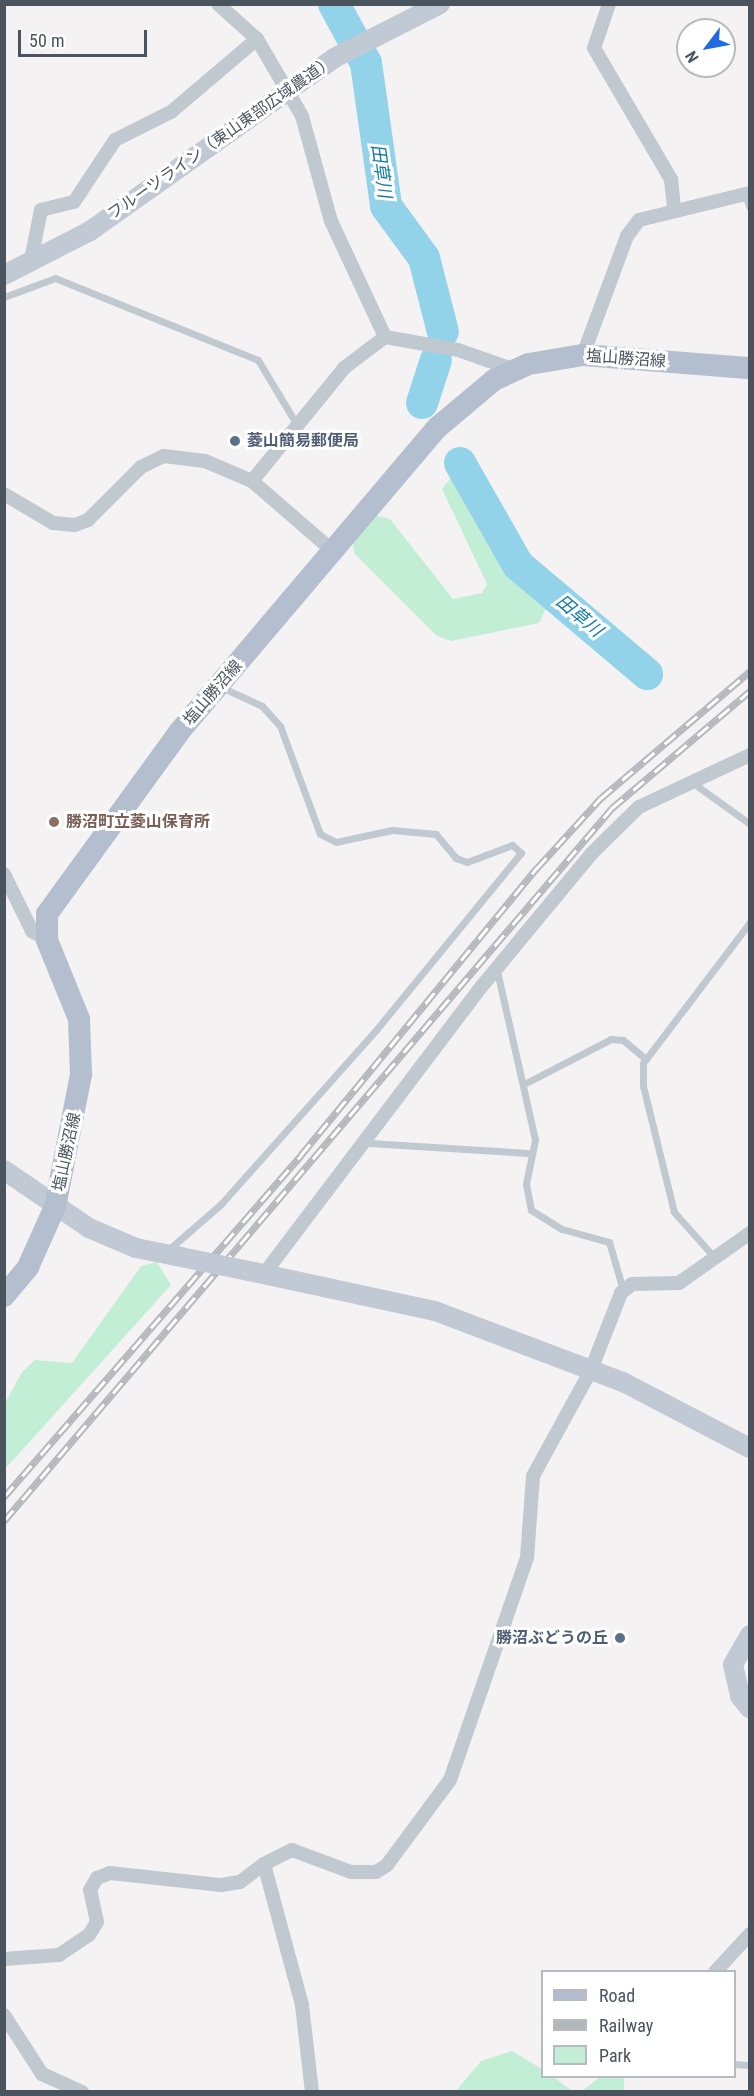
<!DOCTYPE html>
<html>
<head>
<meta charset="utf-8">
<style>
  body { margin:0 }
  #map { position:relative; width:754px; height:2096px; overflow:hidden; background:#f4f2f2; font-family:"Roboto Condensed","Noto Sans JP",sans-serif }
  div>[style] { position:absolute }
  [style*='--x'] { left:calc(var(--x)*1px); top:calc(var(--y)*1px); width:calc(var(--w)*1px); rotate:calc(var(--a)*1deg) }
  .green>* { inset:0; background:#c3eed6 }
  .river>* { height:32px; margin:-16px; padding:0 16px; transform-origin:16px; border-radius:16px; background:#92d3ea }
  .lane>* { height:7px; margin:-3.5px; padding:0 3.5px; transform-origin:3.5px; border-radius:3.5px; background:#c0c8d0 }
  .street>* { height:14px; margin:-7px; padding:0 7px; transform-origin:7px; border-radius:7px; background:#c0c8d0 }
  .secondary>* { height:20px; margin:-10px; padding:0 10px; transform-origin:10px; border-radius:10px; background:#c1c9d4 }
  .primary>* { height:22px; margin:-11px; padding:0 11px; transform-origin:11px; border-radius:11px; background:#b3bfcf }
  .rail>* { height:7px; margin-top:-3.5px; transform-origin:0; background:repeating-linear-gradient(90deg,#fff 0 14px,#b4b7bc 0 28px); box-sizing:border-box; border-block:2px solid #b4b7bc }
  .secondary-bridge>* { height:20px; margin:-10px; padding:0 10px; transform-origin:10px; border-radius:10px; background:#c1c9d4 }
  .dots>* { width:16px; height:16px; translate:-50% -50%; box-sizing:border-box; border:3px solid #fff; border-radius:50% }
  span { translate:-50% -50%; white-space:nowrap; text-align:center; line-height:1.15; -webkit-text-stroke:6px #fff; paint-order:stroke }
  .street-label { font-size:16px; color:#4a545f }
  .service-label { font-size:16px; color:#4e5e75; font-weight:700 }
  .left { translate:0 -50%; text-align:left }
  .right { translate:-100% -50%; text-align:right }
  .education-label { font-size:16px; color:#785e54; font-weight:700 }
  .water-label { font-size:18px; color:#127ca2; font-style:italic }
  .frame { position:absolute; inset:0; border:6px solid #4a545f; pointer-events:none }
  .legend { position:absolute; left:541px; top:1970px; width:195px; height:108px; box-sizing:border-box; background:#fff; border:2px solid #b7bbbf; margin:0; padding:8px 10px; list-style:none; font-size:18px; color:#4a545f }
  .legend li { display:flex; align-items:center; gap:12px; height:30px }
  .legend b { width:30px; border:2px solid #b7bbbf }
  .north { position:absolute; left:676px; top:18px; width:60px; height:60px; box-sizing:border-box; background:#fff; border:2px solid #b7bbbf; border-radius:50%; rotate:238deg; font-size:16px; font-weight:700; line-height:24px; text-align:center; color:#4a545f }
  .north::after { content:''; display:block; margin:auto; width:21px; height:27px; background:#2169df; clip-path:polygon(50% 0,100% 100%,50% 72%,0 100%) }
  .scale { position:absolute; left:18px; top:30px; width:129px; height:27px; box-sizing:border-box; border:3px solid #4a545f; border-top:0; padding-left:8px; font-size:18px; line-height:21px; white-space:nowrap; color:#4a545f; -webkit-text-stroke:4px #fff; paint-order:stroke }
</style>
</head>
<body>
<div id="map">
  <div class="green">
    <div style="clip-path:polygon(454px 474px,487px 481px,532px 585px,548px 604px,539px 623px,451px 641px,437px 636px,354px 553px,353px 541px,374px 515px,390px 519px,453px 599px,482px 593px,487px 584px,442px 489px)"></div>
    <div style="clip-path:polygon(157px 1262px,171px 1285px,5px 1469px,5px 1403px,22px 1372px,35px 1360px,72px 1363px,141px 1266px)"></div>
    <div style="clip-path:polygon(512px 2051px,542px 2069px,542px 2076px,554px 2077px,572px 2091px,456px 2091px,481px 2061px)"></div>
    <div style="clip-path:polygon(600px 2077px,624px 2078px,624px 2091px,582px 2091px)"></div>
  </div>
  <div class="river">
    <div style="--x:334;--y:4;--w:67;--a:61.5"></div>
    <div style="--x:366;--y:63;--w:144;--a:82"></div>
    <div style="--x:386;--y:206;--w:64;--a:53.8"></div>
    <div style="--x:424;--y:258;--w:76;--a:75.6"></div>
    <div style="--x:422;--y:403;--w:45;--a:-72"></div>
    <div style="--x:460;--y:463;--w:117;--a:60.4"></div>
    <div style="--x:518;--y:565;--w:169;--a:40.2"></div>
  </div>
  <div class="lane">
    <div style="--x:745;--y:195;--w:14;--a:69"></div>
    <div style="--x:4;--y:297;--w:54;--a:-20.4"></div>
    <div style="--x:55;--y:278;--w:219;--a:22"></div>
    <div style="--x:258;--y:360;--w:76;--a:59"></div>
    <div style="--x:693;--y:783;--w:70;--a:35.7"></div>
    <div style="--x:497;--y:971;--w:173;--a:77.3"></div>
    <div style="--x:535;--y:1140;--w:45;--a:101.6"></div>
    <div style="--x:526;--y:1184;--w:26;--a:79"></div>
    <div style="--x:531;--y:1210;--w:36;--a:32"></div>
    <div style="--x:562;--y:1229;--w:49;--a:15.5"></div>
    <div style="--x:609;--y:1242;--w:50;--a:73.7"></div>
    <div style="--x:526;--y:1083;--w:96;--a:-27.4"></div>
    <div style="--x:611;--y:1039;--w:12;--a:5"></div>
    <div style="--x:623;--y:1040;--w:30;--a:40"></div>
    <div style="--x:369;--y:1143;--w:159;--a:3.6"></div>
    <div style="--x:167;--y:1251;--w:72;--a:-41"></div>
    <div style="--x:221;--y:1204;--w:233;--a:-48.3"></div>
    <div style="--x:376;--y:1030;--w:229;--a:-50.7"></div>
    <div style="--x:521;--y:853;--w:12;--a:-138"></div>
    <div style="--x:512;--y:845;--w:48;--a:159.3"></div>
    <div style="--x:467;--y:862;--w:12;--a:-160"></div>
    <div style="--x:456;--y:858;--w:31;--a:-130"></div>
    <div style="--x:436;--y:834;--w:44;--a:-174.8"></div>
    <div style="--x:392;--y:830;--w:57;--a:167.9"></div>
    <div style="--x:336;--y:842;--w:18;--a:-153"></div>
    <div style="--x:320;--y:834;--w:115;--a:-110.3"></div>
    <div style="--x:280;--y:726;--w:27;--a:-132"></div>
    <div style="--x:262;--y:706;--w:45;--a:-155.1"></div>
    <div style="--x:715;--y:1258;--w:62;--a:-131.7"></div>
    <div style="--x:674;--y:1212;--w:130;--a:-103.8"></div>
    <div style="--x:643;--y:1086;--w:23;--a:-90"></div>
    <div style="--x:643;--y:1063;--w:177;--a:-52.8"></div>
    <div style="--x:734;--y:2064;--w:16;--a:4"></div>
  </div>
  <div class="street">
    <div style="--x:218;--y:4;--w:52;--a:41.9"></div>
    <div style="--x:257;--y:39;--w:89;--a:59.7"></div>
    <div style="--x:302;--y:116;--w:109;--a:74.6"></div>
    <div style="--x:331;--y:221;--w:128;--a:65"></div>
    <div style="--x:609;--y:4;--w:46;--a:108.8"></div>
    <div style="--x:594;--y:48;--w:152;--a:59.6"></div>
    <div style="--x:671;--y:179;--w:30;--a:84"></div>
    <div style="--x:30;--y:265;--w:56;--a:-78.7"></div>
    <div style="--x:41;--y:210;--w:34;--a:-14"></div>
    <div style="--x:74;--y:202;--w:74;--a:-56.5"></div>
    <div style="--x:115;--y:140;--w:63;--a:-26.6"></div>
    <div style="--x:171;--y:112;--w:113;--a:-40.3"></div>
    <div style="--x:385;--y:337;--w:74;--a:10.1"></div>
    <div style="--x:458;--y:350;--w:60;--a:19.3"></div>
    <div style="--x:583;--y:355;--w:127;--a:-69.7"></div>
    <div style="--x:627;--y:236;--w:20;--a:-53"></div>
    <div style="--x:639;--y:220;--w:114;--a:-13.7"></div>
    <div style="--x:252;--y:481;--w:146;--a:-50.8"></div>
    <div style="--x:344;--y:368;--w:51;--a:-37.1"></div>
    <div style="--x:4;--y:494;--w:57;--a:30.6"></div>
    <div style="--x:53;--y:523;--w:22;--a:5"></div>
    <div style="--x:75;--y:525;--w:14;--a:-21"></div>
    <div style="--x:88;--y:520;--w:75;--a:-45"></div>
    <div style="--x:141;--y:467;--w:25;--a:-26"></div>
    <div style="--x:164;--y:456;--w:41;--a:7"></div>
    <div style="--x:205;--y:461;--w:51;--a:23.1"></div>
    <div style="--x:252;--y:481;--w:108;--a:40.9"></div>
    <div style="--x:4;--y:874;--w:64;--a:63.8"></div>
    <div style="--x:32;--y:931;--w:17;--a:31"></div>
    <div style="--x:264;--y:1274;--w:361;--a:-52.9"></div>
    <div style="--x:482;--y:986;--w:173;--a:-50.4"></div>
    <div style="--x:592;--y:853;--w:66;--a:-44.4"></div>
    <div style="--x:639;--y:807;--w:123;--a:-25.1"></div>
    <div style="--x:4;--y:1959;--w:55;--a:-4.2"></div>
    <div style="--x:59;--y:1955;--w:36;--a:-34"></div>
    <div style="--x:89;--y:1935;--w:15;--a:-58"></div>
    <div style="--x:97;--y:1922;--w:33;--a:-102"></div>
    <div style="--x:90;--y:1890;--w:14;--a:-60"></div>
    <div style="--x:97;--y:1878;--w:14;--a:-21"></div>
    <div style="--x:110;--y:1873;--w:112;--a:6.2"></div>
    <div style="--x:221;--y:1885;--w:19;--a:-9"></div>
    <div style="--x:240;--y:1882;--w:30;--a:-37"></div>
    <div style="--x:715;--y:1972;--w:52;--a:-47.4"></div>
    <div style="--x:4;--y:2015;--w:70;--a:57.2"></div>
    <div style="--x:42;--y:2074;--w:44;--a:24.2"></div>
    <div style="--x:312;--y:2092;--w:88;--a:-96.6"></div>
    <div style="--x:302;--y:2005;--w:146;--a:-105.1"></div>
    <div style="--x:264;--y:1864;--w:31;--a:-27"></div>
    <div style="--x:292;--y:1850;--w:63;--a:20.4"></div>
    <div style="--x:351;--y:1872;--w:25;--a:0"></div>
    <div style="--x:376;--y:1872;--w:13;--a:-32"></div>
    <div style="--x:387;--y:1865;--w:106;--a:-53.5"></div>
    <div style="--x:450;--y:1780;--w:235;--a:-70.9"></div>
    <div style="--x:527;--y:1558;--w:82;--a:-85.8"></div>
    <div style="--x:533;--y:1476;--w:121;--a:-61.3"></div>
    <div style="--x:591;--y:1370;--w:83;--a:-68.7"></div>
    <div style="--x:621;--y:1293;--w:14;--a:-39"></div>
    <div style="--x:632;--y:1284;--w:47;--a:-1.2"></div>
    <div style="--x:679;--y:1283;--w:87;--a:-35.2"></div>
  </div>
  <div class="secondary">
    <div style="--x:4;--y:275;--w:97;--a:-27.1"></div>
    <div style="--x:4;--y:1170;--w:103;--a:34.3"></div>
    <div style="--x:89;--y:1228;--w:51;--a:23.1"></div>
    <div style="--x:136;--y:1248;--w:46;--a:11.3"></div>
    <div style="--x:254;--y:1272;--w:185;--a:12.2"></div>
    <div style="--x:435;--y:1311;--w:201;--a:20.7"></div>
    <div style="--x:623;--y:1382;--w:143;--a:27.5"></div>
    <div style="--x:750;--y:1635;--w:34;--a:120"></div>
    <div style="--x:733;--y:1665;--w:32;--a:77"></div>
    <div style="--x:740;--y:1696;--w:16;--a:52"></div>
  </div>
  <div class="primary">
    <div style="--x:4;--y:1296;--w:38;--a:-50"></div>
    <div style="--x:28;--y:1267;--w:66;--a:-65.8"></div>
    <div style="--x:55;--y:1207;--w:136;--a:-78.9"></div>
    <div style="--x:81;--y:1074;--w:55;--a:-92.1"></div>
    <div style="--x:79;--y:1019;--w:85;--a:-112.1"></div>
    <div style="--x:47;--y:940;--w:26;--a:-90"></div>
    <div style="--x:47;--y:914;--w:225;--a:-54"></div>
    <div style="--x:179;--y:732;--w:400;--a:-49.7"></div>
    <div style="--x:438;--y:427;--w:73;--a:-40"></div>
    <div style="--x:494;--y:380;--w:38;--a:-25"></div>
    <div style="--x:529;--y:364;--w:55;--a:-9.5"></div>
    <div style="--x:583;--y:355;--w:168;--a:4.5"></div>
  </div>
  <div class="rail">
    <div style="--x:4;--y:1497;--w:453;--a:-49"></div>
    <div style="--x:301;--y:1155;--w:372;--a:-50.6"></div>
    <div style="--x:537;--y:868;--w:95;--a:-47.6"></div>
    <div style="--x:601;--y:798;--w:196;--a:-40.4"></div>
    <div style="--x:4;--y:1521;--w:937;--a:-49.54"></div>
    <div style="--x:612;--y:808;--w:181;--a:-40.3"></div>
  </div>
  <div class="secondary-bridge">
    <div style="--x:90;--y:231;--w:299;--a:-35.3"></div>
    <div style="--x:334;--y:58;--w:119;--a:-27"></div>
    <div style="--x:181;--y:1257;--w:75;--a:11.6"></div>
  </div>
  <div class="dots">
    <div style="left:235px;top:441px;background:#5c6f8a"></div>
    <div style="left:54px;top:822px;background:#8d6e63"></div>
    <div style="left:620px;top:1638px;background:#5c6f8a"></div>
  </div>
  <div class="street-label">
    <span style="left:221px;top:138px;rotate:-35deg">フルーツライン（東山東部広域農道）</span>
    <span style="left:626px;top:359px;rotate:4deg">塩山勝沼線</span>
    <span style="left:213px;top:693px;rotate:-49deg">塩山勝沼線</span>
    <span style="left:67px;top:1152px;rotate:-78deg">塩山勝沼線</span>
  </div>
  <div class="service-label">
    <span class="left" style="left:247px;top:441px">菱山簡易郵便局</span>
    <span class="right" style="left:608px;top:1638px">勝沼ぶどうの丘</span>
  </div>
  <div class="education-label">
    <span class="left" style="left:66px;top:822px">勝沼町立菱山保育所</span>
  </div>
  <div class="water-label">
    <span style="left:381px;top:171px;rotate:82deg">田草川</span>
    <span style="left:579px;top:616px;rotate:40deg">田草川</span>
  </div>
  <div class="frame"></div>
  <ul class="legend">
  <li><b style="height:8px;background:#b3bfcf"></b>Road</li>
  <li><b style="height:8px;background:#b4b7bc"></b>Railway</li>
  <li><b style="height:16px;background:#c3eed6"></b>Park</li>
  </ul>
  <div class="north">N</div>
  <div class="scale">50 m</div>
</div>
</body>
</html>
